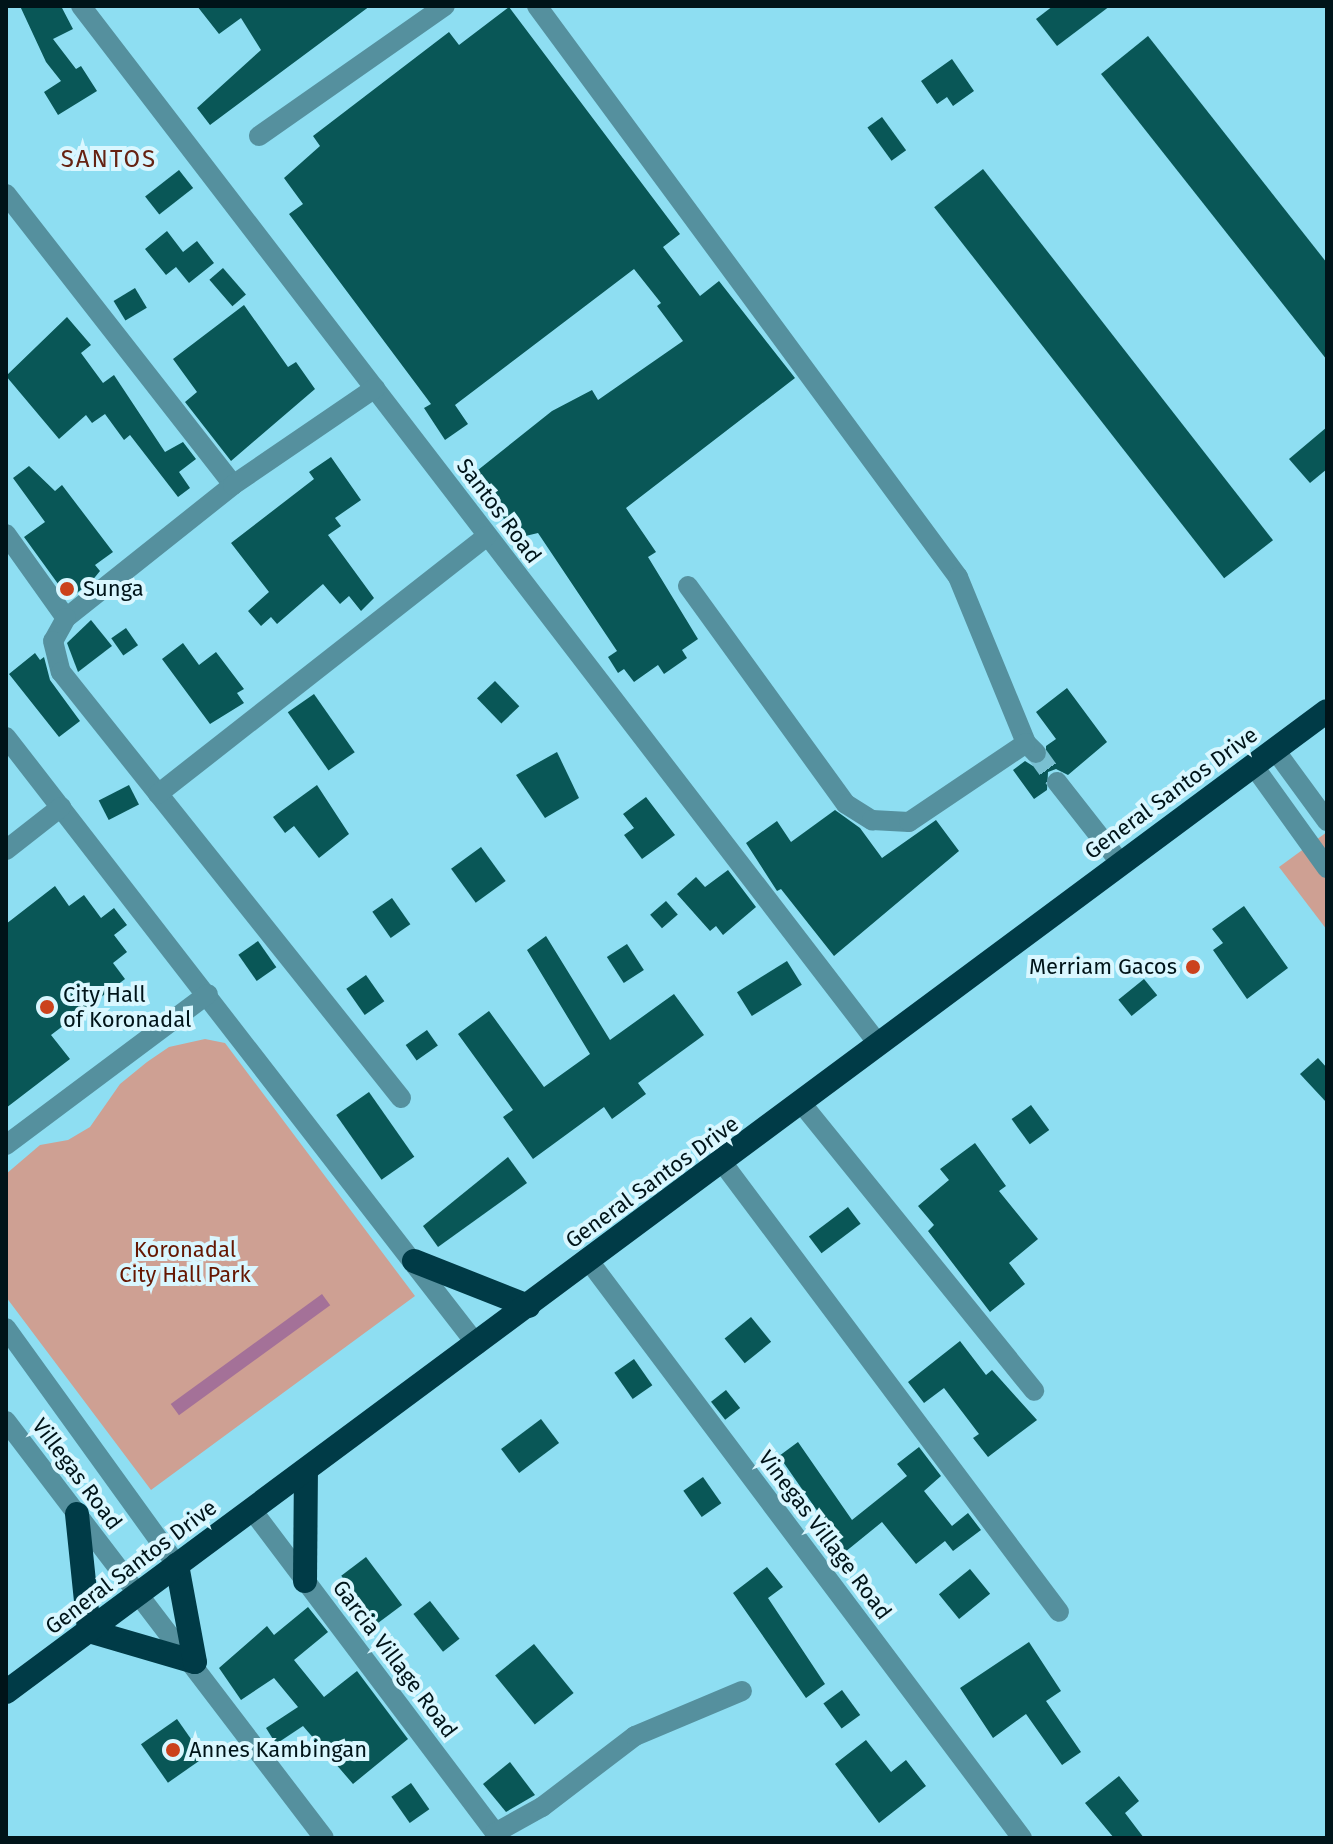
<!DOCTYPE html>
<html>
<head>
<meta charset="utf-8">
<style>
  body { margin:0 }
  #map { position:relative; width:1333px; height:1844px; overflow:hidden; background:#8edef2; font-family:"Fira Sans",sans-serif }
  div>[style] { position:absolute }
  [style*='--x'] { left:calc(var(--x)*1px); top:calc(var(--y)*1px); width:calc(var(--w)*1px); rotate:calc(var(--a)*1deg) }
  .green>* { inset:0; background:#cea093 }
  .water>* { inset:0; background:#a47198; transform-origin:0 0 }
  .building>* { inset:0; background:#095757; transform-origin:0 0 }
  .minor-tunnel>* { height:20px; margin-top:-10px; transform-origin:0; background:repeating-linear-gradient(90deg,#79c0d1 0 20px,transparent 0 30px) }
  .minor>* { height:20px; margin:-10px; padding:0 10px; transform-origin:10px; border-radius:10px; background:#55909e }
  .highway>* { height:24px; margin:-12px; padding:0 12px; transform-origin:12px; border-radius:12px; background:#003b47 }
  .dots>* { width:22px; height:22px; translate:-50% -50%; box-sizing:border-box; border:4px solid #d9f7ff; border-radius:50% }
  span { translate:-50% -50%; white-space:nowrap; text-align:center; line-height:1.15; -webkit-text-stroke:8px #d9f7ff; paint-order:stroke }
  .street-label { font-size:22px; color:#001419 }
  .poi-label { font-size:22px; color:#001419 }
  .left { translate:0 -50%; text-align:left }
  .right { translate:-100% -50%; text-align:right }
  .park-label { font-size:22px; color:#651702 }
  .neighbourhood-label { font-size:24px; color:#662312; letter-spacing:2px }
  .frame { position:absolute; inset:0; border:8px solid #001419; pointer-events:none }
</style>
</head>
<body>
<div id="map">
  <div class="green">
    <div style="clip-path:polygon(1327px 832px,1327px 930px,1279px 867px)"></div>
    <div style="clip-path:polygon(205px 1039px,225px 1043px,415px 1296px,151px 1490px,6px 1297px,6px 1174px,40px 1145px,68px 1140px,90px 1127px,120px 1084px,147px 1062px,169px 1047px)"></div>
  </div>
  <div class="water">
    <div style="left:322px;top:1294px;width:14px;height:187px;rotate:54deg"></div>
  </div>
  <div class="building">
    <div style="clip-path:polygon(20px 6px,61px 6px,73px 29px,53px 39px,76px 69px,81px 66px,97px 91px,58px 115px,44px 92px,61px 81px,46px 62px)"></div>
    <div style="clip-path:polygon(197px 6px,370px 6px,210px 125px,197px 108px,261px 50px,241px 18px,219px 34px)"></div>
    <div style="clip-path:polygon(1053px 6px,1110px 6px,1057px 46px,1036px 19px)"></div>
    <div style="clip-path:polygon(509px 7px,680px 234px,663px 247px,700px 296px,719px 281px,795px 378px,626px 508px,656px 552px,648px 557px,698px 639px,682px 650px,687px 658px,664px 674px,658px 665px,634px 682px,624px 669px,618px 673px,608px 657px,617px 651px,538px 533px,517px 538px,473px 474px,552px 411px,592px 390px,598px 400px,683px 341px,657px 306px,661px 303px,634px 269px,455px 405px,468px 424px,445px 440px,424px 408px,431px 404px,289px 214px,303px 204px,284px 178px,320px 146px,313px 136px,449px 32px,459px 45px)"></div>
    <div style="clip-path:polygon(1148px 36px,1327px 263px,1327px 360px,1101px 74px)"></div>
    <div style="clip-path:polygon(952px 59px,974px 91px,953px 106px,947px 97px,937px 104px,921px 81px)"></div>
    <div style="left:882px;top:117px;width:41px;height:18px;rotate:54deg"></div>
    <div style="left:983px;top:169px;width:471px;height:62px;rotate:52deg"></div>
    <div style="left:179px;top:170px;width:23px;height:43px;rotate:52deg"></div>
    <div style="clip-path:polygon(167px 231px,183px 252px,197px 241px,214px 263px,189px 283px,176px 267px,166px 275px,145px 249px)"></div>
    <div style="left:223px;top:268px;width:35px;height:18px;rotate:49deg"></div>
    <div style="left:135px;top:288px;width:23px;height:25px;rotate:59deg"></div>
    <div style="clip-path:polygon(244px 305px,288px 367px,296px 362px,315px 389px,231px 461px,185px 402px,197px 392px,173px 359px)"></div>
    <div style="clip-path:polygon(67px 317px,91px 345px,81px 353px,103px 383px,114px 375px,165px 452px,183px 442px,196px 459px,179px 472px,190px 488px,178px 497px,130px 435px,124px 440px,105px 414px,92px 423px,86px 415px,59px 439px,6px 376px)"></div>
    <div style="clip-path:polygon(1327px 427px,1327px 469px,1310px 483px,1289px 459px)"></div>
    <div style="clip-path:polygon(331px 457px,361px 500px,335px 518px,341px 526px,328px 535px,374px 598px,361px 611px,349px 596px,340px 604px,323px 584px,277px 624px,271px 617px,261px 626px,248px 611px,269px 592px,231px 543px,314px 479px,309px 472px)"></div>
    <div style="clip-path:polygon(29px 466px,55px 491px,62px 485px,113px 552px,95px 565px,100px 571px,91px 582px,69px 599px,24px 537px,45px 522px,13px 478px)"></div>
    <div style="clip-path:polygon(91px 620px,112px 646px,78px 672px,67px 643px)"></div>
    <div style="left:126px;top:628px;width:21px;height:18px;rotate:55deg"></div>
    <div style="clip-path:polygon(183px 643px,199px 665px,216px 652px,244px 689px,237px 693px,244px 703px,210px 724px,162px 659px)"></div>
    <div style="clip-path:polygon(35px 653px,40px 660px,44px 657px,50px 680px,80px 721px,59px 737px,9px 674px)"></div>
    <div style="left:495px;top:681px;width:35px;height:25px;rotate:46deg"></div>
    <div style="clip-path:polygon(1067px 688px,1107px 742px,1068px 775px,1056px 769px,1048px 772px,1047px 790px,1034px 799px,1013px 770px,1025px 761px,1033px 766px,1046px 762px,1046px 746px,1056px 739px,1036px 712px)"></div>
    <div style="left:314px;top:694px;width:71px;height:32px;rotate:55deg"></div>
    <div style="clip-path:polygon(557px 752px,579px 798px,545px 818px,516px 775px)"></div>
    <div style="left:129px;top:785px;width:22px;height:34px;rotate:63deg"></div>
    <div style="clip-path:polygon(317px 785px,349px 834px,319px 858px,294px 826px,285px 833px,273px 817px)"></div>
    <div style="clip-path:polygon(646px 797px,675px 835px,642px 859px,624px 835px,634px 828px,623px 814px)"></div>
    <div style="clip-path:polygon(835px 810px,860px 828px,882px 858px,936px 820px,959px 851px,834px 956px,781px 889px,777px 891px,746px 843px,777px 821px,791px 842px)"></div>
    <div style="left:481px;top:847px;width:42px;height:37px;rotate:54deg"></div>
    <div style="clip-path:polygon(728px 870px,756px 907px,723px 935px,716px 926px,710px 931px,677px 894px,696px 877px,705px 887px)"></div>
    <div style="clip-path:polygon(55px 886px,69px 906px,84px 895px,101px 918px,114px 908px,127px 925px,114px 935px,127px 952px,113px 963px,125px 979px,51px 1035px,70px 1059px,6px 1108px,6px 924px)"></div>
    <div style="left:392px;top:898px;width:32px;height:24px;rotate:55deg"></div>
    <div style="left:666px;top:901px;width:18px;height:21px;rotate:49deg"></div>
    <div style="clip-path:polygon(1244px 906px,1288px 968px,1247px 999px,1213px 950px,1223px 943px,1212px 929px)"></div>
    <div style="clip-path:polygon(546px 936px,610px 1040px,674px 994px,704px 1035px,638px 1083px,646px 1094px,612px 1119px,604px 1107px,533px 1159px,503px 1117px,513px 1110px,458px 1034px,489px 1011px,544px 1087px,590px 1054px,527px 950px)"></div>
    <div style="left:258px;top:941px;width:32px;height:24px;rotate:55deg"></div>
    <div style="left:627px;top:944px;width:31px;height:24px;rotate:57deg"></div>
    <div style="left:787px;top:961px;width:28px;height:59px;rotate:58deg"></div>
    <div style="left:366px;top:975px;width:32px;height:24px;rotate:55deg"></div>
    <div style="left:1144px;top:979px;width:21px;height:33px;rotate:51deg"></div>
    <div style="left:427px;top:1030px;width:19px;height:26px;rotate:55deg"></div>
    <div style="clip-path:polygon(1318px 1058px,1327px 1068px,1327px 1103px,1300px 1074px)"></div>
    <div style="left:369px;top:1092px;width:79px;height:40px;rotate:55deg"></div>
    <div style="left:1031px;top:1105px;width:31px;height:24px;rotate:54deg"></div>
    <div style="clip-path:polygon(975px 1143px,1006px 1186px,999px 1191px,1038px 1239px,1009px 1263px,1025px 1284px,990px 1312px,928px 1231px,934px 1225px,918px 1206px,949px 1180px,940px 1169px)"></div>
    <div style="clip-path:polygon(508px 1157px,527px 1183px,438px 1247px,423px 1226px)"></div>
    <div style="left:848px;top:1207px;width:21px;height:49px;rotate:53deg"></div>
    <div style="left:751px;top:1317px;width:32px;height:34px;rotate:51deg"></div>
    <div style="clip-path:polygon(960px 1341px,986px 1375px,992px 1370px,1037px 1420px,988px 1457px,973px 1438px,979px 1434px,944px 1388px,924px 1403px,908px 1382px)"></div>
    <div style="left:634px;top:1359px;width:32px;height:24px;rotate:55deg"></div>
    <div style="left:726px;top:1390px;width:23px;height:19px;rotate:52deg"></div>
    <div style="left:541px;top:1419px;width:30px;height:50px;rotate:53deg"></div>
    <div style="clip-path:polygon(798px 1442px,852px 1520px,907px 1476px,897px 1464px,919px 1447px,941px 1476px,924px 1491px,952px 1526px,968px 1513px,981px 1530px,953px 1551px,945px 1541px,916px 1564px,882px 1522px,834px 1561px,821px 1545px,834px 1535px,779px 1456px)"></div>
    <div style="left:703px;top:1477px;width:32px;height:24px;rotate:55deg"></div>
    <div style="left:366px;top:1557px;width:60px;height:31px;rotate:53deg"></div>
    <div style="clip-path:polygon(767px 1567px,783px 1587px,768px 1598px,825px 1684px,806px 1698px,733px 1593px)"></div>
    <div style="left:970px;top:1569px;width:32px;height:40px;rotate:51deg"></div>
    <div style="left:430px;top:1601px;width:48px;height:21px;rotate:52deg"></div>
    <div style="clip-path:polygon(308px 1607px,328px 1632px,294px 1660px,324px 1697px,357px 1671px,408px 1739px,353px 1784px,303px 1726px,276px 1744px,266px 1728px,298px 1707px,274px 1678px,241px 1700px,219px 1668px,267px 1626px,274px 1635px)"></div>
    <div style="clip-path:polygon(1029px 1642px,1061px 1691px,1046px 1701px,1081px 1752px,1062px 1765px,1026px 1714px,993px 1738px,960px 1688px)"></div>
    <div style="left:534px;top:1644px;width:63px;height:50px;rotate:51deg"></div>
    <div style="left:842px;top:1690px;width:31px;height:23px;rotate:54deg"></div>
    <div style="left:177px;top:1719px;width:47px;height:44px;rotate:55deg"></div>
    <div style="clip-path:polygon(866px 1740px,891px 1772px,906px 1760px,926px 1786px,879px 1823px,835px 1764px)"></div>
    <div style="clip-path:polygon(510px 1762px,535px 1795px,506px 1812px,483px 1784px)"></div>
    <div style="clip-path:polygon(1119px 1776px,1139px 1801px,1125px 1813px,1144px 1838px,1114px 1838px,1085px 1803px)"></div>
    <div style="left:411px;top:1783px;width:32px;height:24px;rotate:55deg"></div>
  </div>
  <div class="minor-tunnel">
    <div style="--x:1036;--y:753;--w:36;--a:54"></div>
  </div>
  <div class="minor">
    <div style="--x:81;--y:6;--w:1310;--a:52.47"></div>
    <div style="--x:537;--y:6;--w:709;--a:53.6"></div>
    <div style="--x:958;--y:577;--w:179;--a:67.7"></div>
    <div style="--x:1026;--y:743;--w:14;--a:45"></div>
    <div style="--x:259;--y:136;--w:227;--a:-35"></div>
    <div style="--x:6;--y:194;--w:369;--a:52"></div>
    <div style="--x:6;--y:534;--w:103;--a:54.5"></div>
    <div style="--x:66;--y:618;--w:213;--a:-38.5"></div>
    <div style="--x:233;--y:485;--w:172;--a:-34.3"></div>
    <div style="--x:688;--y:586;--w:269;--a:54.1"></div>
    <div style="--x:846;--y:804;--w:31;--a:32"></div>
    <div style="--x:872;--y:820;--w:37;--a:3"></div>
    <div style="--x:909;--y:822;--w:141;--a:-34"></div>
    <div style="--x:66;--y:618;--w:26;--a:119"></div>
    <div style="--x:53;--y:641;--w:32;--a:76"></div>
    <div style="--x:61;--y:672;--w:545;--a:51.41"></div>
    <div style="--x:6;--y:737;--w:769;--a:52.24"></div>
    <div style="--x:1275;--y:750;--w:88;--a:53.8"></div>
    <div style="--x:1253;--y:765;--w:127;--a:54.3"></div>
    <div style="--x:1057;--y:782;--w:100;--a:51.9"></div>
    <div style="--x:158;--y:794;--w:418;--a:-38.1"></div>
    <div style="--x:6;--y:850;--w:70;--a:-38"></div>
    <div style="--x:802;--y:1104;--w:369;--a:51"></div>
    <div style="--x:6;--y:1145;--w:252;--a:-36.8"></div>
    <div style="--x:722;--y:1162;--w:562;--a:53.17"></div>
    <div style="--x:589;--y:1261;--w:721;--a:53.11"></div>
    <div style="--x:6;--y:1328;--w:292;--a:54.2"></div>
    <div style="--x:6;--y:1421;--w:524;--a:52.67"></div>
    <div style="--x:252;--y:1510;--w:411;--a:53"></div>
    <div style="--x:495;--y:1833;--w:54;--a:-29"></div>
    <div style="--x:542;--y:1807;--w:117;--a:-37.4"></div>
    <div style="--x:635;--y:1736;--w:116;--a:-22.8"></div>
  </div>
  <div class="highway">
    <div style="--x:414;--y:1261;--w:123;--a:21.5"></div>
    <div style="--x:77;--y:1514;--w:118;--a:84.1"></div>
    <div style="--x:305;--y:1581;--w:110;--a:-89.5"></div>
    <div style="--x:89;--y:1631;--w:110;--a:16.3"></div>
    <div style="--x:195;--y:1662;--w:99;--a:-100.5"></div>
    <div style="--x:6;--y:1692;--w:1645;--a:-36.6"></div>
  </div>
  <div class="dots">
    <div style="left:67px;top:589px;background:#cb421c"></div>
    <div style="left:1193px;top:967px;background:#cb421c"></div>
    <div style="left:47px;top:1007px;background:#cb421c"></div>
    <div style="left:173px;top:1750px;background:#cb421c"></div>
  </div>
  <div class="street-label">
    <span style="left:499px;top:511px;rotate:53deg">Santos Road</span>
    <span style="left:1171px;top:793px;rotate:-36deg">General Santos Drive</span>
    <span style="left:652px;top:1182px;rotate:-36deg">General Santos Drive</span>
    <span style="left:77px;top:1474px;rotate:53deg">Villegas Road</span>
    <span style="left:825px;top:1535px;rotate:53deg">Vinegas Village Road</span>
    <span style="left:131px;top:1567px;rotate:-37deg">General Santos Drive</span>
    <span style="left:395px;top:1659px;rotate:53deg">Garcia Village Road</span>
  </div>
  <div class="poi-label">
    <span class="left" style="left:83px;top:589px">Sunga</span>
    <span class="right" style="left:1177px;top:967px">Merriam Gacos</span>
    <span class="left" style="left:63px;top:1007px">City Hall<br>of Koronadal</span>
    <span class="left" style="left:189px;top:1750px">Annes Kambingan</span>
  </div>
  <div class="park-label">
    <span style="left:185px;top:1262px">Koronadal<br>City Hall Park</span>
  </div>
  <div class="neighbourhood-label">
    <span style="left:109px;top:160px">SANTOS</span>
  </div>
  <div class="frame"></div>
</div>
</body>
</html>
